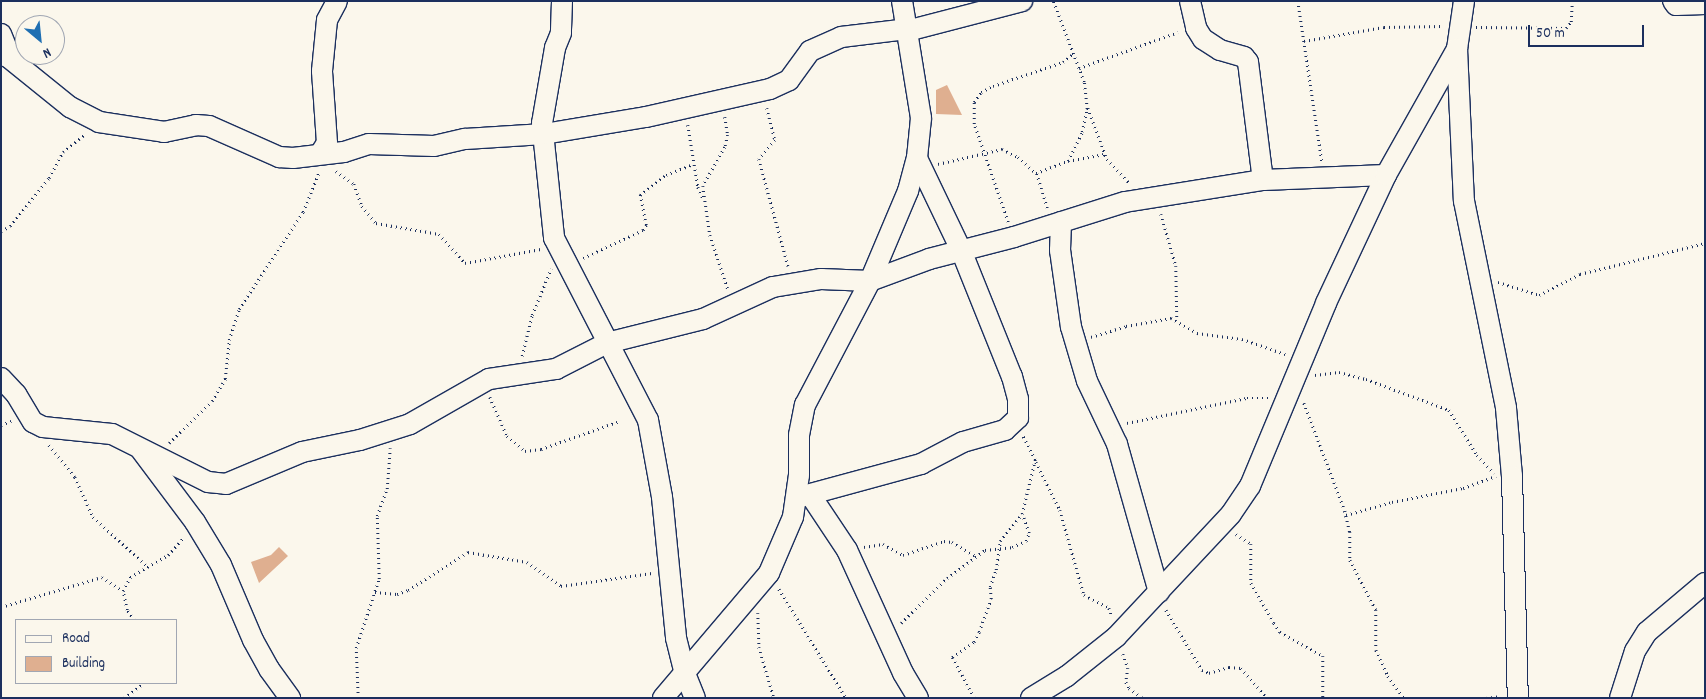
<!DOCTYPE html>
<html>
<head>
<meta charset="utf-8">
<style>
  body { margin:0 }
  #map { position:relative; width:1706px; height:699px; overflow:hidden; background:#fbf7ec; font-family:Dekko,sans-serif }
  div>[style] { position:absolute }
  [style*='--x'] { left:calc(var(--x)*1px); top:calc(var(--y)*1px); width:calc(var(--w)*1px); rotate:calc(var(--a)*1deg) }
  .building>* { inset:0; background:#dfaf90 }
  .path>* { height:2.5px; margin-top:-1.25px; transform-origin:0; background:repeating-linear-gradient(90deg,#1b2f5e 0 1px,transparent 0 5px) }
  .roads { filter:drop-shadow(1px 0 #1b2f5e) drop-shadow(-1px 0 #1b2f5e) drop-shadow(0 1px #1b2f5e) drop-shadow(0 -1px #1b2f5e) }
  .minor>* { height:20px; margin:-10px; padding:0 10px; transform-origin:10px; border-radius:10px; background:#fbf7ec }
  span { translate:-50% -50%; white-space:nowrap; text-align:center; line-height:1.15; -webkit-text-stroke:5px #fbf7ec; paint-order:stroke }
  .frame { position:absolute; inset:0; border:2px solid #1b2f5e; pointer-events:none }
  .legend { position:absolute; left:15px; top:619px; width:162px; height:65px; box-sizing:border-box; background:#fbf7ec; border:1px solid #a1a7b3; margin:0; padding:6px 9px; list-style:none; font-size:15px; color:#1b2f5e }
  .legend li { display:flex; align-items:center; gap:10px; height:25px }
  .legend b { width:25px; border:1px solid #a1a7b3 }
  .north { position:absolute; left:15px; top:15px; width:50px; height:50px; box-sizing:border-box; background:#fbf7ec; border:1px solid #a1a7b3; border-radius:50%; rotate:152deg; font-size:14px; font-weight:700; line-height:20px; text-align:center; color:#1b2f5e }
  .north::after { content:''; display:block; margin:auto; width:18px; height:22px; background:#1f6fb2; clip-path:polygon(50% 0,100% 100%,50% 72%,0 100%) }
  .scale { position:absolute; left:1528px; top:25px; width:116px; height:22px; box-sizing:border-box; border:2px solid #1b2f5e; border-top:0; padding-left:6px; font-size:15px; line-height:18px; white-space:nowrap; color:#1b2f5e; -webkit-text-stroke:4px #fbf7ec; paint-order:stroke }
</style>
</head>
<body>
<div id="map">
  <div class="building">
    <div style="clip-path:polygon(947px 85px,962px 115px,936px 114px,936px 90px)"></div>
    <div style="clip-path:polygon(279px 547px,288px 556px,259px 583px,251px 562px,271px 555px)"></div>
  </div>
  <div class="path">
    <div style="--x:1298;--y:1;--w:162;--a:81.5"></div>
    <div style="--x:1476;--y:27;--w:90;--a:0.6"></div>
    <div style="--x:1566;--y:28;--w:8;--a:-50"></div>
    <div style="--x:1571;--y:22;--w:21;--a:-87"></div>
    <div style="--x:1304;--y:41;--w:81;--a:-9.9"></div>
    <div style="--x:1384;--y:27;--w:59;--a:-1"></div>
    <div style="--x:1079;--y:68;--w:105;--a:-20"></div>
    <div style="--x:767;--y:108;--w:33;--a:76"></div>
    <div style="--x:775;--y:140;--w:25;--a:130"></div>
    <div style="--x:759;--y:159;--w:111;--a:74.8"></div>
    <div style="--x:1088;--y:108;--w:54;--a:69.6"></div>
    <div style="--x:1107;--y:159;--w:33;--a:47"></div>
    <div style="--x:725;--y:117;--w:18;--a:81"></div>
    <div style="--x:728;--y:135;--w:12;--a:104"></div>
    <div style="--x:725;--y:147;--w:45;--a:119.4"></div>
    <div style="--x:703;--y:186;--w:49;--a:81.9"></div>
    <div style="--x:710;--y:235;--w:57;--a:71.6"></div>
    <div style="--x:688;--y:125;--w:63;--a:80.8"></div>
    <div style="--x:698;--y:187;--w:12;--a:66"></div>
    <div style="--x:1068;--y:161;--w:38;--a:-11"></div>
    <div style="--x:938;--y:164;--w:66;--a:-13.2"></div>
    <div style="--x:1002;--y:149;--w:18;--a:27"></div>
    <div style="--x:1018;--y:157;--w:24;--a:42"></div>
    <div style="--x:336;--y:171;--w:22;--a:36"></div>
    <div style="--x:354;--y:184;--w:23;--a:70"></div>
    <div style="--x:362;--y:206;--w:22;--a:51"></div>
    <div style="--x:376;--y:223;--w:64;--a:9.9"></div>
    <div style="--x:439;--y:234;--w:39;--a:48"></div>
    <div style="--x:465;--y:263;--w:77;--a:-10.4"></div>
    <div style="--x:1047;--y:208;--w:37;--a:-107"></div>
    <div style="--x:1036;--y:173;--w:34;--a:-21"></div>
    <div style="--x:1068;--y:161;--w:32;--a:-64"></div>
    <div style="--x:1082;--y:132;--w:24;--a:-78"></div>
    <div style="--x:1087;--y:109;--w:27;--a:-96"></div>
    <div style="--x:1084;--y:82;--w:87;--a:-110.9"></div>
    <div style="--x:1161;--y:214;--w:54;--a:73.9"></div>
    <div style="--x:1176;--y:266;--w:54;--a:88.9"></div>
    <div style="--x:1008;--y:222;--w:104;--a:-109.1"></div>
    <div style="--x:974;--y:124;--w:22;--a:-90"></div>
    <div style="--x:974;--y:102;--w:12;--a:-55"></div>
    <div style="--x:981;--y:92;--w:13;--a:-27"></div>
    <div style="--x:993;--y:86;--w:74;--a:-18.9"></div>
    <div style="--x:1063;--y:62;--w:13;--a:-39"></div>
    <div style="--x:1;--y:231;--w:10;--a:-29"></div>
    <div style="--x:10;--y:226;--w:62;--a:-50.9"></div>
    <div style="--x:49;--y:178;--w:30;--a:-62"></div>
    <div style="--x:63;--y:152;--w:27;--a:-39"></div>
    <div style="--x:583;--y:258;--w:66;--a:-25"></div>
    <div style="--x:643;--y:230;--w:6;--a:-59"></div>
    <div style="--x:646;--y:225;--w:31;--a:-101"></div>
    <div style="--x:640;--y:195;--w:33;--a:-38"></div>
    <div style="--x:666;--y:175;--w:29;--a:-22"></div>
    <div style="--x:1498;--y:282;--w:43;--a:17.6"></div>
    <div style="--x:1539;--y:295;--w:46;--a:-27.1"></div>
    <div style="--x:1580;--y:274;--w:129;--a:-13.9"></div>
    <div style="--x:1091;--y:337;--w:37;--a:-17"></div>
    <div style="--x:1126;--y:326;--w:46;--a:-10.1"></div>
    <div style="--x:1171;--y:318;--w:30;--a:30"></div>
    <div style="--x:1197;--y:333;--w:45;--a:7.6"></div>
    <div style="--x:1242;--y:339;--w:46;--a:19.2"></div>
    <div style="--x:522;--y:356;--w:42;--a:-76.3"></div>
    <div style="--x:532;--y:315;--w:50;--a:-67.6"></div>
    <div style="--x:1315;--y:375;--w:24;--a:-7"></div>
    <div style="--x:1339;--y:372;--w:28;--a:15"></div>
    <div style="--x:1366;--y:379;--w:89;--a:20.5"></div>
    <div style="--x:1449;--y:410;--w:53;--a:58.1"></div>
    <div style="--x:1477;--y:455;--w:25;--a:47"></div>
    <div style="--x:490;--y:397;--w:43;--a:66.4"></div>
    <div style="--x:507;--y:436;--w:23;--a:40"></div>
    <div style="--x:525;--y:451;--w:16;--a:-7"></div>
    <div style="--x:541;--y:449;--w:84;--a:-19.5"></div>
    <div style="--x:1304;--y:403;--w:116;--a:69.2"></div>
    <div style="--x:1345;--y:511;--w:22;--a:77"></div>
    <div style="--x:1350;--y:532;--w:28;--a:90"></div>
    <div style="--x:1350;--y:560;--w:56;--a:62.5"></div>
    <div style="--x:1376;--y:610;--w:40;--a:90"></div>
    <div style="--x:1376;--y:650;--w:29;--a:65"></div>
    <div style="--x:1388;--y:676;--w:27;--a:54"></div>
    <div style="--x:1127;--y:423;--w:123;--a:-11.8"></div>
    <div style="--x:1247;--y:398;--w:22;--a:0"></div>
    <div style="--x:1;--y:425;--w:11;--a:-22"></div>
    <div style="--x:169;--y:443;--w:60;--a:-44.3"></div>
    <div style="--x:212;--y:401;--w:26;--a:-59"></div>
    <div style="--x:225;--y:379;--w:39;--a:-84"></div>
    <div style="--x:229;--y:340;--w:33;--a:-72"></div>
    <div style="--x:239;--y:309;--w:116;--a:-56.6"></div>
    <div style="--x:303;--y:212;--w:43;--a:-68.2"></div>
    <div style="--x:49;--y:445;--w:41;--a:50.9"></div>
    <div style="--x:75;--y:477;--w:44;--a:65.8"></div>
    <div style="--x:93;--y:517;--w:73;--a:42.2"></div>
    <div style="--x:1036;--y:462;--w:54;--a:63.4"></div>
    <div style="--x:1060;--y:510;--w:88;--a:74.2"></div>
    <div style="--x:1084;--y:595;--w:28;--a:27"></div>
    <div style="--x:1109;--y:608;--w:9;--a:69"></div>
    <div style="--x:1346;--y:515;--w:48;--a:-15.8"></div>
    <div style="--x:1392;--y:502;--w:72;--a:-11.2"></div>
    <div style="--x:1463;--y:488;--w:35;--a:-20"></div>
    <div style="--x:1236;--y:534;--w:18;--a:34"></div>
    <div style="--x:1251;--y:544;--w:39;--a:90"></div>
    <div style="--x:1251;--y:583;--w:46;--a:60.1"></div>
    <div style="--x:1274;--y:623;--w:11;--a:56"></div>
    <div style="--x:1280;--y:632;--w:49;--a:29.2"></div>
    <div style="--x:1323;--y:656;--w:42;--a:90"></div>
    <div style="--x:864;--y:547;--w:19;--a:-9"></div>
    <div style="--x:883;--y:544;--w:23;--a:29"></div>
    <div style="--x:903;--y:555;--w:43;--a:-18.9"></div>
    <div style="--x:944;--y:541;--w:8;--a:7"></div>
    <div style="--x:952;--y:542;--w:29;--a:31"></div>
    <div style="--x:779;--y:589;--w:128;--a:58.4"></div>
    <div style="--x:375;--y:592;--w:22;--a:5"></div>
    <div style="--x:397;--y:594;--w:12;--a:-20"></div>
    <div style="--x:408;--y:590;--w:71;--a:-32.3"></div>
    <div style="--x:468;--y:552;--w:60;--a:9.6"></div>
    <div style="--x:527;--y:562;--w:42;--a:35.2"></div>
    <div style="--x:561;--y:586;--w:92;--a:-8.1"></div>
    <div style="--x:1;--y:607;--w:105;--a:-16.5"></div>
    <div style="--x:102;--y:577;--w:25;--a:34"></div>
    <div style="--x:1166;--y:610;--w:70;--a:59"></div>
    <div style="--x:1202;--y:670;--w:8;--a:23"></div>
    <div style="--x:1209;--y:673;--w:21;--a:-17"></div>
    <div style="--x:1229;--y:667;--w:12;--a:5"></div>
    <div style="--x:1241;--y:668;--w:40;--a:49"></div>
    <div style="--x:758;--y:613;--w:34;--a:88"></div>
    <div style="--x:759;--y:647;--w:53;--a:73.6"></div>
    <div style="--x:134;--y:620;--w:12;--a:-125"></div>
    <div style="--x:127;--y:610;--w:19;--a:-102"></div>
    <div style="--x:123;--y:591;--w:16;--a:-63"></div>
    <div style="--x:130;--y:577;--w:44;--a:-30.1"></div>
    <div style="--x:168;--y:555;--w:24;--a:-48"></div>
    <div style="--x:901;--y:623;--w:64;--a:-44.4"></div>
    <div style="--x:947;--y:578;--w:47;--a:-36.4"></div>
    <div style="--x:985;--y:550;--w:27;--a:-6"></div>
    <div style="--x:1012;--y:547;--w:15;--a:-23"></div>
    <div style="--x:1026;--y:541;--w:9;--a:-69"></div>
    <div style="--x:1029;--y:533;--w:20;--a:-110"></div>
    <div style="--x:1123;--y:654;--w:15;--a:70"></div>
    <div style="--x:1128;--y:668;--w:14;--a:98"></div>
    <div style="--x:1126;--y:682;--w:7;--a:63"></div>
    <div style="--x:1129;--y:688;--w:17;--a:36"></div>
    <div style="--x:124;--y:698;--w:25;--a:-37"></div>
    <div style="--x:358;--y:698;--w:50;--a:-92.3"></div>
    <div style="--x:356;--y:648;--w:73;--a:-71.6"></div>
    <div style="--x:379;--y:579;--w:63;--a:-91.8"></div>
    <div style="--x:377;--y:516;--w:29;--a:-70"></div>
    <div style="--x:387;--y:489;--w:41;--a:-85.8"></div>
    <div style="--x:974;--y:698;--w:47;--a:-118.2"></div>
    <div style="--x:952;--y:657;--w:27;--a:-34"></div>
    <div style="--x:974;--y:642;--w:11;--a:-63"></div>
    <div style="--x:979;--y:632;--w:35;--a:-70"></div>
    <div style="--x:991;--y:599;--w:12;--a:-95"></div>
    <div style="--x:990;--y:587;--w:18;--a:-71"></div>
    <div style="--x:996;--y:570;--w:29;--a:-82"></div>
    <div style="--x:1000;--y:541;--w:35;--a:-51"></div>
    <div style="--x:1022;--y:514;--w:56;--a:-76.5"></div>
    <div style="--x:1035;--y:460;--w:27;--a:-117"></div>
    <div style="--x:1486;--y:698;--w:15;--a:-8"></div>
  </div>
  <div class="roads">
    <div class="minor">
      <div style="--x:562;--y:1;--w:32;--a:92"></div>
      <div style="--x:561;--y:33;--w:16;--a:112"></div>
      <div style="--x:555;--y:48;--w:76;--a:99.8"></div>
      <div style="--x:542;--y:123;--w:116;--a:84"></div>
      <div style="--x:554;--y:238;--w:205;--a:62.7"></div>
      <div style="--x:648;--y:420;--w:78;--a:79.7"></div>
      <div style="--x:662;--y:497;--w:142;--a:84.3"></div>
      <div style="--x:676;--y:638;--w:34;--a:76"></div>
      <div style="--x:684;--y:671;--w:29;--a:68"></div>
      <div style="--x:1190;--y:1;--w:28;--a:77"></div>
      <div style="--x:1196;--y:28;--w:13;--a:58"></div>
      <div style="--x:1203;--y:39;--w:20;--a:33"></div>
      <div style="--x:1220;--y:50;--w:25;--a:16"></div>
      <div style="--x:1244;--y:57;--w:6;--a:51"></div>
      <div style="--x:1248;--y:62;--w:119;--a:82.8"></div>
      <div style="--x:1464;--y:1;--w:49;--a:98.3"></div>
      <div style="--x:1457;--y:49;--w:152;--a:87.4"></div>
      <div style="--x:1464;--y:201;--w:211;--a:78.5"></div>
      <div style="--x:1506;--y:408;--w:68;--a:85"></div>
      <div style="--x:1512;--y:476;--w:222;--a:88.5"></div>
      <div style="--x:1673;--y:1;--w:5;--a:53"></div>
      <div style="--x:1676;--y:5;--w:29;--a:-2"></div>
      <div style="--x:907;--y:31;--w:119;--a:-14.6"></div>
      <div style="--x:1;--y:34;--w:27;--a:68"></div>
      <div style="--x:1;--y:55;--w:7;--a:16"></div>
      <div style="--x:8;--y:57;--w:80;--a:38.9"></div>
      <div style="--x:70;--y:107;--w:33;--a:27"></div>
      <div style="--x:99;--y:122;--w:66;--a:8.7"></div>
      <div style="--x:164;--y:132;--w:33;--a:-12"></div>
      <div style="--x:196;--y:125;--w:13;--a:4"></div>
      <div style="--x:209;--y:126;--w:77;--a:23.9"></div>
      <div style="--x:279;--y:157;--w:14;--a:4"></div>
      <div style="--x:293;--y:158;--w:51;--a:-6.7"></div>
      <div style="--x:344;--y:152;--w:26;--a:-18"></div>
      <div style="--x:369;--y:144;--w:65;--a:1.8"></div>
      <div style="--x:434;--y:146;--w:32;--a:-13"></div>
      <div style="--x:465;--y:139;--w:79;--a:-3.6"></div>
      <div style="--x:544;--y:134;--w:103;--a:-9.5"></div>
      <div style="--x:646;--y:117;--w:127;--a:-12.7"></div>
      <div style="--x:770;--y:89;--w:21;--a:-25"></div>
      <div style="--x:789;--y:80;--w:36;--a:-54"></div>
      <div style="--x:810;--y:51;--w:34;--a:-24"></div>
      <div style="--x:841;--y:37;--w:66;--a:-6.9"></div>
      <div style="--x:320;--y:154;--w:13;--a:-58"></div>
      <div style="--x:327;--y:143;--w:72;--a:-94"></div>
      <div style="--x:322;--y:71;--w:51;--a:-84.4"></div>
      <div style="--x:327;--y:20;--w:21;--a:-62"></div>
      <div style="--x:1061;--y:222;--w:28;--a:92"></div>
      <div style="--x:1060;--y:250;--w:78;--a:81.9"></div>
      <div style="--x:1071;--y:327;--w:56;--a:73.5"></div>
      <div style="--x:1087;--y:381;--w:70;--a:64.5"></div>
      <div style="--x:1117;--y:444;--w:154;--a:74.2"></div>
      <div style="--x:1;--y:378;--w:22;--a:47"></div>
      <div style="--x:16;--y:394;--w:33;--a:59"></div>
      <div style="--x:33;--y:422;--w:11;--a:27"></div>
      <div style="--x:43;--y:427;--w:69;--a:5.8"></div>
      <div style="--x:112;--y:434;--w:107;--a:26.6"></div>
      <div style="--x:208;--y:482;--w:18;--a:6"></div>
      <div style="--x:226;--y:484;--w:82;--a:-22.8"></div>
      <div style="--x:302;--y:452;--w:59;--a:-11.7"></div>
      <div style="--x:360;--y:440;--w:52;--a:-17.7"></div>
      <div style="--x:410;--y:424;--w:91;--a:-29.7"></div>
      <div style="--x:489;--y:379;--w:68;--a:-8.5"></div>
      <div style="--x:556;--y:369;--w:57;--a:-27"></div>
      <div style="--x:607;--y:343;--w:99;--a:-14"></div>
      <div style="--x:703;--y:319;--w:77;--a:-24.6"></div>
      <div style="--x:773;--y:287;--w:49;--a:-9.5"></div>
      <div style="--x:821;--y:279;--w:49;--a:2.3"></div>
      <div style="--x:870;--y:281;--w:63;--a:-20.4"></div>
      <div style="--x:929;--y:259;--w:88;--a:-14.5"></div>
      <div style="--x:1014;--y:237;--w:116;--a:-17.5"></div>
      <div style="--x:1125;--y:202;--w:140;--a:-9.1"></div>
      <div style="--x:1263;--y:180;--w:123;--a:-2.3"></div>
      <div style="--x:141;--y:450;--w:90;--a:53.1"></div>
      <div style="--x:195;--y:522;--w:50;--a:58.8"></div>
      <div style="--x:221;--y:565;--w:82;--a:66.9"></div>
      <div style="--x:253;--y:640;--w:33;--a:61"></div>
      <div style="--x:269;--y:669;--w:36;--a:54"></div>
      <div style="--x:811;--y:496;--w:65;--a:56.3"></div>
      <div style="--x:847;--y:550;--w:135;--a:65.5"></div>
      <div style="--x:903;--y:673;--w:29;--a:59"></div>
      <div style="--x:796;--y:498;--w:130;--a:-15.2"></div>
      <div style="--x:921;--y:464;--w:47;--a:-27.6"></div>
      <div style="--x:963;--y:442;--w:44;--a:-15.9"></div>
      <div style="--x:1005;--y:430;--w:18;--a:-43"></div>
      <div style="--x:1018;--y:418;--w:19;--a:-90"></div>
      <div style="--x:1018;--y:399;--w:23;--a:-105"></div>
      <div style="--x:1012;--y:377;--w:137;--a:-111.9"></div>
      <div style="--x:961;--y:250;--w:102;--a:-115.6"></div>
      <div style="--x:663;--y:698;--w:164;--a:-49.7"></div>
      <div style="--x:769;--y:573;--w:61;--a:-66.8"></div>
      <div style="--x:793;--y:517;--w:42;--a:-81.9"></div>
      <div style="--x:799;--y:475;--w:40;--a:-90"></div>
      <div style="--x:799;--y:435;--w:31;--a:-79"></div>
      <div style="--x:805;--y:405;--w:140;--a:-62.3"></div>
      <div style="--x:870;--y:281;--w:98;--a:-67.1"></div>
      <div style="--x:908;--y:191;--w:34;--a:-75"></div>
      <div style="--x:917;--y:158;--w:40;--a:-84.3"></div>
      <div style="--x:921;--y:118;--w:119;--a:-99.2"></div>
      <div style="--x:1031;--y:698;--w:42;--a:-31.4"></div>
      <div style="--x:1067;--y:676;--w:63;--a:-38.5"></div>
      <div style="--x:1116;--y:637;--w:168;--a:-46.9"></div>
      <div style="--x:1231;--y:514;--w:34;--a:-56"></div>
      <div style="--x:1250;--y:486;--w:198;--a:-67.4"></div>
      <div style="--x:1326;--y:303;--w:141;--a:-64.9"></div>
      <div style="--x:1386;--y:175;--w:145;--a:-60.6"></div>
      <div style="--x:1620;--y:698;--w:49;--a:-72.3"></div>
      <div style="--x:1635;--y:651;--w:22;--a:-58"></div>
      <div style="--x:1647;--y:632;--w:76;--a:-40.2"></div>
    </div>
  </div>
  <div class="frame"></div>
  <ul class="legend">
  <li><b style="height:6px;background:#fbf7ec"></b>Road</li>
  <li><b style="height:14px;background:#dfaf90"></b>Building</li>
  </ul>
  <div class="north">N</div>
  <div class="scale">50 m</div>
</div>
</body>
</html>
